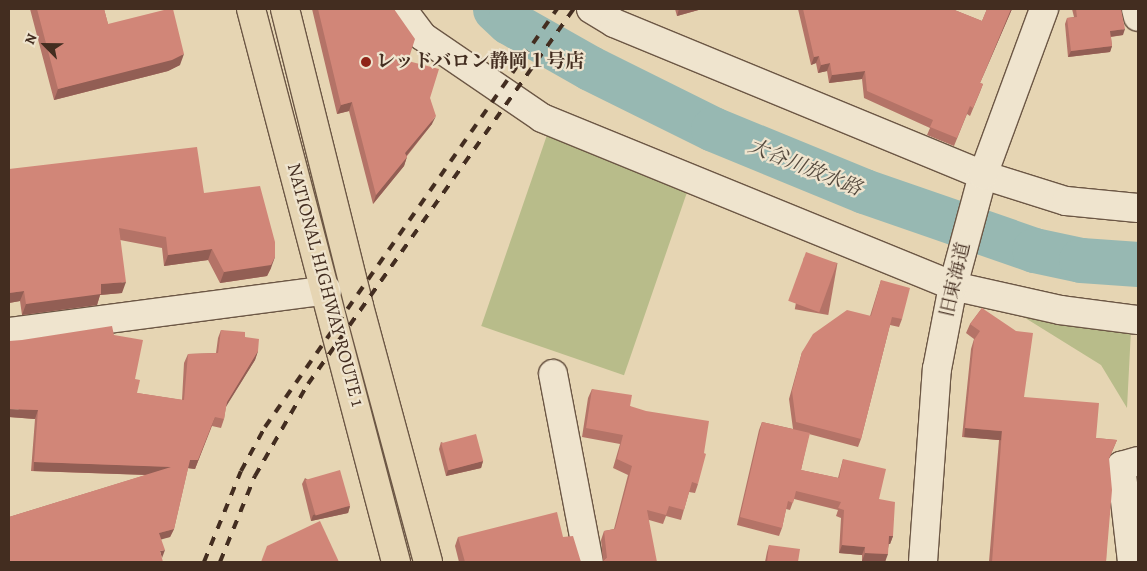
<!DOCTYPE html>
<html>
<head>
<meta charset="utf-8">
<style>
  body { margin:0 }
  #map { position:relative; width:1147px; height:571px; overflow:hidden; background:#e6d5b3; font-family:Alegreya,"Noto Serif JP",serif }
  div>[style] { position:absolute }
  [style*='--x'] { left:calc(var(--x)*1px); top:calc(var(--y)*1px); width:calc(var(--w)*1px); rotate:calc(var(--a)*1deg) }
  .green>* { inset:0; background:#b8bc8a; transform-origin:0 0 }
  .river>* { height:45px; margin:-22.5px; padding:0 22.5px; transform-origin:22.5px; border-radius:22.5px; background:#97b8b2 }
  .roads { filter:drop-shadow(1px 0 #6c5745) drop-shadow(-1px 0 #6c5745) drop-shadow(0 1px #6c5745) drop-shadow(0 -1px #6c5745) }
  .minor>* { height:28px; margin:-14px; padding:0 14px; transform-origin:14px; border-radius:14px; background:#efe4ce }
  .tertiary>* { height:28px; margin:-14px; padding:0 14px; transform-origin:14px; border-radius:14px; background:#efe4ce }
  .trunk>* { height:28px; margin:-14px; padding:0 14px; transform-origin:14px; border-radius:14px; background:#e6d5b3 }
  .rail>* { height:4px; margin-top:-2px; transform-origin:0; background:repeating-linear-gradient(90deg,#432d20 0 9px,transparent 0 18px) }
  .wall>* { inset:0; background:#b47367; transform-origin:0 0 }
  .shaded-wall>* { inset:0; background:#925e54; transform-origin:0 0 }
  .building>* { inset:0; background:#d18678; transform-origin:0 0 }
  .dots>* { width:14px; height:14px; translate:-50% -50%; box-sizing:border-box; border:2px solid #efe4ce; border-radius:50% }
  span { translate:-50% -50%; white-space:nowrap; text-align:center; line-height:1.15; -webkit-text-stroke:4.5px #efe4ce; paint-order:stroke }
  .poi-label { font-size:19px; color:#432d20; font-weight:700 }
  .left { translate:0 -50%; text-align:left }
  .street-label { font-size:19px; color:#432d20 }
  .water-label { font-size:20px; color:#54493d; font-style:italic }
  .frame { position:absolute; inset:0; border:10px solid #432d20; pointer-events:none }
  .north { position:absolute; left:20px; top:20px; width:50px; height:50px; -webkit-text-stroke:4px #efe4ce; paint-order:stroke; rotate:293deg; font-size:14px; font-weight:700; line-height:20px; text-align:center; color:#432d20 }
  .north::after { content:''; display:block; margin:auto; width:18px; height:22px; background:#432d20; clip-path:polygon(50% 0,100% 100%,50% 72%,0 100%) }
</style>
</head>
<body>
<div id="map">
  <div class="green">
    <div style="left:547px;top:135px;width:151px;height:202px;rotate:19deg"></div>
    <div style="clip-path:polygon(1006px 306px,1131px 330px,1127px 408px,1101px 365px)"></div>
  </div>
  <div class="river">
    <div style="--x:495;--y:9;--w:19;--a:43"></div>
    <div style="--x:509;--y:22;--w:93;--a:29.6"></div>
    <div style="--x:590;--y:68;--w:137;--a:26.4"></div>
    <div style="--x:713;--y:129;--w:163;--a:22.3"></div>
    <div style="--x:864;--y:191;--w:180;--a:19.1"></div>
    <div style="--x:1034;--y:250;--w:48;--a:12"></div>
    <div style="--x:1081;--y:260;--w:57;--a:4"></div>
  </div>
  <div class="roads">
    <div class="minor">
      <div style="--x:402;--y:9;--w:34;--a:53"></div>
      <div style="--x:422;--y:36;--w:145;--a:34.3"></div>
      <div style="--x:542;--y:118;--w:444;--a:22.2"></div>
      <div style="--x:953;--y:286;--w:110;--a:12.6"></div>
      <div style="--x:1060;--y:310;--w:79;--a:7.3"></div>
      <div style="--x:591;--y:9;--w:27;--a:31"></div>
      <div style="--x:614;--y:23;--w:399;--a:22.4"></div>
      <div style="--x:983;--y:175;--w:87;--a:17.4"></div>
      <div style="--x:1066;--y:201;--w:72;--a:5.6"></div>
      <div style="--x:1136;--y:9;--w:8;--a:76"></div>
      <div style="--x:9;--y:332;--w:321;--a:-7.5"></div>
      <div style="--x:553;--y:374;--w:191;--a:79.2"></div>
      <div style="--x:1132;--y:562;--w:97;--a:-96.5"></div>
      <div style="--x:1121;--y:466;--w:18;--a:-16"></div>
    </div>
    <div class="tertiary">
      <div style="--x:923;--y:562;--w:194;--a:-85.9"></div>
      <div style="--x:937;--y:369;--w:85;--a:-79.1"></div>
      <div style="--x:953;--y:286;--w:115;--a:-74.9"></div>
      <div style="--x:983;--y:175;--w:177;--a:-69.8"></div>
    </div>
    <div class="trunk">
      <div style="--x:251;--y:9;--w:572;--a:75.31"></div>
      <div style="--x:285;--y:9;--w:306;--a:76"></div>
      <div style="--x:359;--y:306;--w:265;--a:74.9"></div>
    </div>
  </div>
  <div class="rail">
    <div style="--x:204;--y:562;--w:98;--a:-67.9"></div>
    <div style="--x:241;--y:471;--w:50;--a:-61.4"></div>
    <div style="--x:265;--y:427;--w:510;--a:-55.06"></div>
    <div style="--x:220;--y:562;--w:93;--a:-67.9"></div>
    <div style="--x:255;--y:476;--w:106;--a:-60.1"></div>
    <div style="--x:308;--y:384;--w:460;--a:-54.7"></div>
  </div>
  <div class="wall">
    <div style="clip-path:polygon(30px 9px,104px 9px,108px 24px,180px 65px,168px 71px,54px 100px)"></div>
    <div style="clip-path:polygon(312px 9px,394px 9px,408px 61px,430px 98px,432px 124px,407px 156px,404px 166px,373px 204px,349px 111px,337px 114px)"></div>
    <div style="clip-path:polygon(675px 9px,702px 9px,677px 16px)"></div>
    <div style="clip-path:polygon(798px 9px,952px 9px,982px 21px,987px 9px,1012px 9px,980px 83px,983px 84px,980px 92px,970px 116px,967px 114px,954px 146px,927px 135px,930px 128px,864px 98px,862px 79px,829px 83px,827px 71px,818px 73px,816px 63px,811px 65px)"></div>
    <div style="clip-path:polygon(1072px 9px,1121px 9px,1123px 35px,1111px 37px,1112px 46px,1110px 52px,1068px 57px,1065px 24px,1067px 18px,1074px 17px)"></div>
    <div style="clip-path:polygon(9px 169px,204px 193px,271px 268px,267px 276px,220px 283px,208px 260px,164px 266px,162px 248px,120px 240px,122px 293px,100px 295px,97px 305px,22px 315px,20px 301px,9px 303px)"></div>
    <div style="left:804px;top:257px;width:34px;height:53px;rotate:10deg"></div>
    <div style="clip-path:polygon(881px 280px,902px 319px,899px 327px,890px 325px,861px 439px,858px 447px,809px 434px,801px 470px,838px 478px,843px 459px,879px 499px,893px 536px,890px 544px,889px 544px,885px 562px,862px 561px,862px 555px,839px 553px,841px 518px,836px 516px,838px 510px,794px 499px,790px 510px,786px 509px,782px 528px,779px 536px,737px 525px,759px 430px,762px 422px,793px 429px,789px 399px,802px 352px,870px 316px)"></div>
    <div style="clip-path:polygon(982px 308px,1024px 397px,1096px 438px,1117px 440px,1109px 459px,1106px 562px,989px 562px,999px 440px,962px 437px,971px 349px,974px 339px,966px 333px,970px 324px)"></div>
    <div style="clip-path:polygon(221px 330px,245px 337px,258px 351px,255px 360px,226px 406px,224px 419px,221px 428px,212px 426px,195px 469px,188px 468px,174px 529px,170px 537px,9px 562px,9px 517px,146px 475px,31px 471px,35px 419px,9px 417px,114px 335px,135px 379px,137px 393px,182px 400px,184px 363px,188px 354px,216px 353px,218px 338px)"></div>
    <div style="clip-path:polygon(592px 389px,630px 406px,698px 484px,695px 493px,689px 492px,681px 520px,666px 516px,663px 524px,649px 520px,603px 562px,601px 540px,604px 531px,614px 529px,628px 475px,613px 468px,620px 444px,582px 437px,588px 398px)"></div>
    <div style="clip-path:polygon(441px 442px,483px 461px,481px 468px,446px 476px,439px 449px)"></div>
    <div style="clip-path:polygon(305px 478px,350px 506px,348px 513px,311px 521px,302px 484px)"></div>
    <div style="clip-path:polygon(458px 537px,563px 537px,581px 562px,459px 562px,455px 546px)"></div>
    <div style="clip-path:polygon(769px 545px,798px 562px,765px 562px,767px 552px)"></div>
  </div>
  <div class="shaded-wall">
    <div style="clip-path:polygon(679px 9px,702px 9px,677px 16px)"></div>
    <div style="clip-path:polygon(1011px 9px,1012px 9px,977px 90px,980px 83px)"></div>
    <div style="clip-path:polygon(1125px 29px,1123px 35px,1108px 37px,1110px 31px)"></div>
    <div style="clip-path:polygon(1112px 46px,1110px 52px,1068px 57px,1071px 51px)"></div>
    <div style="clip-path:polygon(184px 54px,180px 65px,168px 71px,54px 100px,58px 89px)"></div>
    <div style="clip-path:polygon(819px 56px,816px 63px,811px 65px,814px 57px)"></div>
    <div style="clip-path:polygon(830px 63px,827px 71px,818px 73px,821px 65px)"></div>
    <div style="clip-path:polygon(865px 71px,862px 79px,829px 83px,832px 75px)"></div>
    <div style="clip-path:polygon(352px 102px,349px 111px,337px 114px,341px 105px)"></div>
    <div style="clip-path:polygon(436px 116px,432px 124px,402px 161px,405px 153px)"></div>
    <div style="clip-path:polygon(407px 157px,404px 166px,373px 204px,376px 195px)"></div>
    <div style="clip-path:polygon(212px 249px,208px 260px,164px 266px,168px 255px)"></div>
    <div style="clip-path:polygon(275px 257px,271px 268px,267px 276px,220px 283px,224px 272px)"></div>
    <div style="clip-path:polygon(126px 282px,122px 293px,100px 295px,97px 305px,22px 315px,26px 304px,101px 284px)"></div>
    <div style="clip-path:polygon(24px 291px,20px 301px,9px 303px,9px 293px)"></div>
    <div style="clip-path:polygon(258px 351px,255px 360px,224px 410px,227px 402px)"></div>
    <div style="clip-path:polygon(9px 409px,38px 410px,35px 419px,9px 417px)"></div>
    <div style="clip-path:polygon(215px 417px,195px 469px,187px 468px,190px 460px)"></div>
    <div style="left:965px;top:428px;width:37px;height:9px;rotate:5deg"></div>
    <div style="clip-path:polygon(483px 461px,481px 468px,446px 476px,448px 470px)"></div>
    <div style="left:34px;top:462px;width:137px;height:9px;rotate:2deg"></div>
    <div style="clip-path:polygon(350px 506px,348px 513px,311px 521px,313px 515px)"></div>
    <div style="clip-path:polygon(174px 529px,170px 537px,156px 541px,159px 533px)"></div>
    <div style="clip-path:polygon(889px 536px,893px 536px,890px 544px,886px 544px)"></div>
    <div style="clip-path:polygon(842px 545px,865px 547px,862px 555px,839px 553px)"></div>
    <div style="clip-path:polygon(165px 550px,162px 558px,160px 551px)"></div>
    <div style="clip-path:polygon(865px 553px,888px 554px,885px 562px,862px 561px)"></div>
  </div>
  <div class="building">
    <div style="clip-path:polygon(37px 9px,104px 9px,108px 24px,168px 9px,173px 9px,184px 54px,172px 60px,58px 89px)"></div>
    <div style="clip-path:polygon(318px 9px,394px 9px,415px 39px,408px 61px,439px 69px,430px 98px,436px 116px,405px 153px,407px 157px,376px 195px,352px 102px,341px 105px)"></div>
    <div style="clip-path:polygon(803px 9px,952px 9px,982px 21px,987px 9px,1011px 9px,980px 83px,983px 84px,973px 108px,970px 106px,957px 138px,930px 127px,933px 120px,867px 91px,865px 71px,832px 75px,830px 63px,821px 65px,819px 56px,814px 57px)"></div>
    <div style="clip-path:polygon(1076px 9px,1121px 9px,1125px 29px,1110px 31px,1112px 46px,1071px 51px,1067px 18px,1077px 17px)"></div>
    <div style="clip-path:polygon(197px 147px,204px 193px,260px 186px,275px 242px,275px 257px,271px 265px,224px 272px,212px 249px,168px 255px,166px 237px,119px 228px,126px 282px,101px 284px,101px 294px,26px 304px,24px 291px,9px 293px,9px 169px)"></div>
    <div style="left:806px;top:252px;width:33px;height:52px;rotate:20deg"></div>
    <div style="clip-path:polygon(881px 280px,910px 288px,902px 319px,892px 317px,861px 439px,796px 422px,792px 391px,802px 352px,813px 334px,847px 310px,871px 316px)"></div>
    <div style="clip-path:polygon(982px 308px,1016px 331px,1033px 333px,1024px 397px,1099px 403px,1096px 438px,1117px 440px,1109px 458px,1112px 490px,1106px 562px,992px 562px,1002px 431px,965px 428px,974px 340px,980px 331px,970px 324px)"></div>
    <div style="clip-path:polygon(112px 326px,114px 335px,143px 340px,135px 379px,140px 380px,137px 393px,184px 400px,188px 354px,218px 353px,221px 330px,245px 332px,245px 337px,259px 339px,258px 351px,227px 402px,224px 419px,215px 417px,198px 460px,190px 460px,174px 529px,159px 533px,165px 550px,160px 551px,163px 562px,9px 562px,9px 537px,10px 536px,9px 533px,9px 517px,171px 467px,34px 462px,38px 410px,9px 409px,9px 341px,22px 340px)"></div>
    <div style="clip-path:polygon(592px 389px,632px 395px,630px 406px,646px 411px,709px 421px,704px 453px,706px 454px,698px 484px,692px 482px,684px 510px,669px 506px,666px 515px,647px 510px,657px 562px,602px 562px,607px 558px,604px 531px,615px 529px,632px 466px,617px 459px,623px 435px,586px 428px)"></div>
    <div style="clip-path:polygon(762px 422px,810px 433px,801px 470px,839px 478px,843px 459px,886px 469px,879px 499px,895px 502px,893px 536px,889px 536px,888px 554px,865px 553px,865px 547px,842px 545px,844px 510px,838px 508px,841px 502px,796px 491px,793px 503px,788px 501px,782px 528px,740px 517px)"></div>
    <div style="left:476px;top:434px;width:28px;height:36px;rotate:75deg"></div>
    <div style="left:340px;top:470px;width:37px;height:36px;rotate:74deg"></div>
    <div style="clip-path:polygon(557px 512px,563px 537px,573px 536px,581px 562px,465px 562px,458px 537px)"></div>
    <div style="clip-path:polygon(320px 521px,339px 562px,261px 562px,267px 546px)"></div>
    <div style="clip-path:polygon(769px 545px,800px 549px,798px 562px,767px 562px)"></div>
  </div>
  <div class="dots">
    <div style="left:366px;top:62px;background:#8f2418"></div>
  </div>
  <div class="poi-label">
    <span class="left" style="left:376px;top:62px">レッドバロン静岡１号店</span>
  </div>
  <div class="street-label">
    <span style="left:956px;top:280px;rotate:-77deg">旧東海道</span>
    <span style="left:325px;top:285px;rotate:75deg">NATIONAL HIGHWAY ROUTE 1</span>
  </div>
  <div class="water-label">
    <span style="left:805px;top:167px;rotate:22deg">大谷川放水路</span>
  </div>
  <div class="frame"></div>
  <div class="north">N</div>
</div>
</body>
</html>
